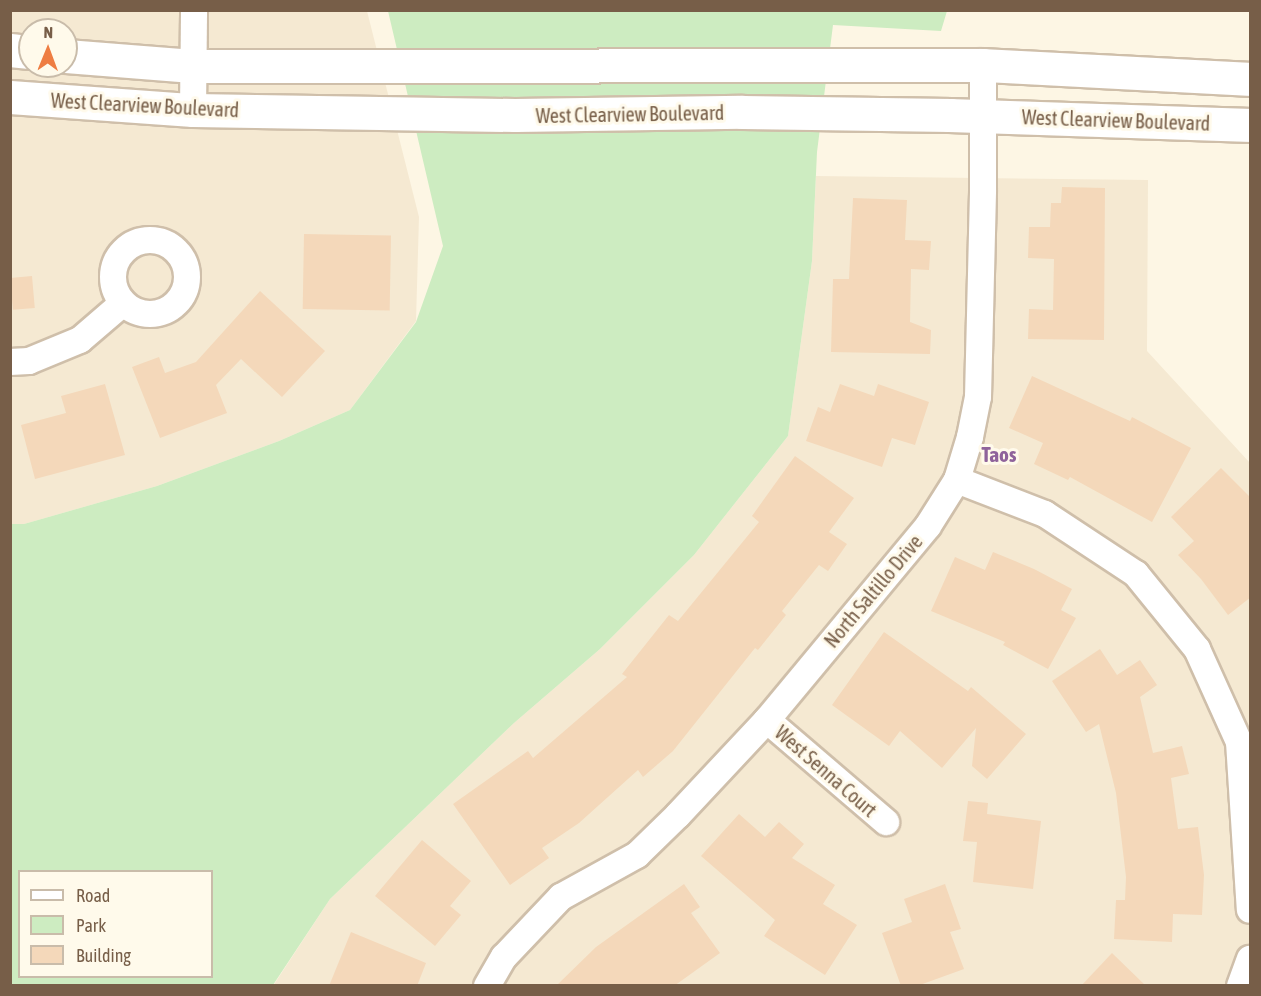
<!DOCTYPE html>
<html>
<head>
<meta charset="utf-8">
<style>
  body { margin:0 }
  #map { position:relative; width:1261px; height:996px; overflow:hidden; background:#fdf6e4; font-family:"Asap Condensed",sans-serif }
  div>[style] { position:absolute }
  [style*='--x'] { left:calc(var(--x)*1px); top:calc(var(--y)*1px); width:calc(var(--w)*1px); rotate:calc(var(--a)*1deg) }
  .residential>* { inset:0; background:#f5e9d2 }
  .green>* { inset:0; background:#cdecc1 }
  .building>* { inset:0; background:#f4d8ba; transform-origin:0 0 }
  .roads { filter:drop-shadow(2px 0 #cfbfaa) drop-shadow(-2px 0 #cfbfaa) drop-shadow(0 2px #cfbfaa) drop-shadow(0 -2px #cfbfaa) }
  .street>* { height:26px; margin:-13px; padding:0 13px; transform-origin:13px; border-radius:13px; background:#fff }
  .street>.ring { margin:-13px; padding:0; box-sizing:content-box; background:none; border:26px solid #fff; border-radius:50% }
  .secondary>* { height:33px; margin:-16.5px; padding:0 16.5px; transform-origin:16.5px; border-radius:16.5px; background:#fff }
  span { translate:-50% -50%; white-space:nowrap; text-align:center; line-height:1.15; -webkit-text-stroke:6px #fffaeb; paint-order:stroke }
  .street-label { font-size:20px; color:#775e48 }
  .neighbourhood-label { font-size:21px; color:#8f639b; font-weight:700 }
  .frame { position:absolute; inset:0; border:12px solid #775e48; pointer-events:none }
  .legend { position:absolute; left:18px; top:870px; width:195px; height:108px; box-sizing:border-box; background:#fffaeb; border:2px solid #c9bcaa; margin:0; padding:8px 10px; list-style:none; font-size:18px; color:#775e48 }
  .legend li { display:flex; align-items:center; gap:12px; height:30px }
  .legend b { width:30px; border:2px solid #c9bcaa }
  .north { position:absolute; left:18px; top:18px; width:60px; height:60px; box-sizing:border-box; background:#fffaeb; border:2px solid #c9bcaa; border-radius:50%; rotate:1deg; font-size:16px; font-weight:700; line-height:24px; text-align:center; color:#775e48 }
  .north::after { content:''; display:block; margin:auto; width:21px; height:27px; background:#ee7d42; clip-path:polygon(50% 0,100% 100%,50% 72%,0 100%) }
</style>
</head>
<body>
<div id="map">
  <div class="residential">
    <div style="clip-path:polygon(evenodd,11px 11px,367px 11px,419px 217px,416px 321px,350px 410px,279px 441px,157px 486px,24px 524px,11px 524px,11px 11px,30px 30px,66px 30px,66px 66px,30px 66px,30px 30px)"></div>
    <div style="clip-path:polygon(816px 176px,1148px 180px,1147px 351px,1250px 463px,1250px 985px,273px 986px,330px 899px,514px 723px,600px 649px,694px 555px,788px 436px,812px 261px)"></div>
  </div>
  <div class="green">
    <div style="clip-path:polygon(evenodd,388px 11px,947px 11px,941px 31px,833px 25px,817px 152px,812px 261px,788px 436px,694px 555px,600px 649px,514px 723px,330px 899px,273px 985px,11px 986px,11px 524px,24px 524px,157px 486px,279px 441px,350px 410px,416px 322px,443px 246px,388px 11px,20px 872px,212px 872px,212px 976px,20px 976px,20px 872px)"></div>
  </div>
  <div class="building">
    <div style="clip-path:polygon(1062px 187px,1105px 188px,1104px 340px,1028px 339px,1029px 309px,1053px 310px,1054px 259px,1028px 258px,1029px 227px,1050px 227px,1051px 203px,1061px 203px)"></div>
    <div style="clip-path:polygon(853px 198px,907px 200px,905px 240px,931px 241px,929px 270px,911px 269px,910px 322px,931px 330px,930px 354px,831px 352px,833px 279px,849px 279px)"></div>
    <div style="left:304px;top:234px;width:87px;height:75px;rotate:1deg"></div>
    <div style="left:32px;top:276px;width:32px;height:22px;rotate:85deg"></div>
    <div style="clip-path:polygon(260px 291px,325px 351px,282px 397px,241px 359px,216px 385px,227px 413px,160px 438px,132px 367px,159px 357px,165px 373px,196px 362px)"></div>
    <div style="clip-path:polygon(1032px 376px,1130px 421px,1132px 417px,1191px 448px,1152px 522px,1070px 477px,1068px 480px,1034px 464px,1043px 443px,1009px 428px)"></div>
    <div style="clip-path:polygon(105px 384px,125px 455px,35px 479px,21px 425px,66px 413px,61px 396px)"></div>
    <div style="clip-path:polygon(840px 384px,874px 396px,878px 384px,929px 402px,915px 445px,892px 438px,882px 467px,806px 441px,818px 407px,830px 412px)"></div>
    <div style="clip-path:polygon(795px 456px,854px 498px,829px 532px,847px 544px,828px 571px,819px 565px,782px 611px,786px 615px,758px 650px,755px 648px,673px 751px,643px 777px,638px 770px,579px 823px,542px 848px,549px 858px,510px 885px,453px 804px,528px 751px,533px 758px,627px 677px,622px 674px,669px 615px,678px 621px,759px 522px,752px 516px)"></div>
    <div style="clip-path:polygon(1221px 468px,1251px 498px,1251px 597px,1228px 615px,1201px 579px,1178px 555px,1194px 541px,1171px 517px)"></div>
    <div style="clip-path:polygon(993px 552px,1034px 569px,1072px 589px,1061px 610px,1076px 618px,1048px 669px,1003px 645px,1005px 642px,931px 611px,955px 557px,985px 570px)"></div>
    <div style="clip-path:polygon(884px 632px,968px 691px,971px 687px,1026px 734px,987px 779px,972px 766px,976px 728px,942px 768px,900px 731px,889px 746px,832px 705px)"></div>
    <div style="clip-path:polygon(1100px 649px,1117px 675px,1140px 660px,1157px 685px,1140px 697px,1153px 753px,1182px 746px,1189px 774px,1171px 778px,1178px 829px,1198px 827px,1204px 875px,1202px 915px,1173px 914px,1172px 942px,1114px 939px,1116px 900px,1125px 900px,1126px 877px,1116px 793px,1099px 724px,1086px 732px,1052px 681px)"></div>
    <div style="clip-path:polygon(968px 801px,988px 803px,987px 814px,1041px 821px,1033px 889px,973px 882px,977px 842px,963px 841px)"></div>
    <div style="clip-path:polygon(739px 814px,765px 837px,779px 822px,804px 844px,792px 858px,835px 885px,823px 904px,857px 925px,825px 975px,764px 936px,775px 920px,701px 856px)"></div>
    <div style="clip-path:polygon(422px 840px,471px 881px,450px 906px,461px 915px,435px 946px,375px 896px)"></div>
    <div style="clip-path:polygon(684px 884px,700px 907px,691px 913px,720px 953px,674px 986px,556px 986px,596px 947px)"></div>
    <div style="clip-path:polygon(945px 884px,961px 929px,950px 932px,964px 969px,917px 986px,901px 986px,882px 933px,912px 922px,904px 899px)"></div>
    <div style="clip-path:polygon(351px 932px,426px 963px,417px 986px,329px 986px)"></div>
    <div style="clip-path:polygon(1112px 953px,1146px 986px,1081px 986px)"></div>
  </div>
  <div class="roads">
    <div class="street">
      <div style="--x:193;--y:110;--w:100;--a:-89.4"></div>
      <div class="ring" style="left:113px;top:240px;width:48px;height:48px"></div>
      <div style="--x:10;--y:362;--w:19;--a:-3"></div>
      <div style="--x:29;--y:361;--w:55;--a:-22.4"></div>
      <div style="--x:80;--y:340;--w:57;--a:-40.7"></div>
      <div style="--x:957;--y:480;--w:94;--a:21.1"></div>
      <div style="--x:1045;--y:514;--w:109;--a:33.4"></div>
      <div style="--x:1136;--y:574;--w:97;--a:50.9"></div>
      <div style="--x:1197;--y:649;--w:102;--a:65.7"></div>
      <div style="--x:1239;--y:742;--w:168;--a:86.3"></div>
      <div style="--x:767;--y:720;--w:157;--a:40.6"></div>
      <div style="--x:487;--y:986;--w:34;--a:-60"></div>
      <div style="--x:504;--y:957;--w:83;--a:-46.5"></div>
      <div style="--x:561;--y:897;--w:87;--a:-28.9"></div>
      <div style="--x:637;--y:855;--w:57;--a:-44.3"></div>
      <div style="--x:678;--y:815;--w:130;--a:-46.9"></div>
      <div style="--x:767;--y:720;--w:252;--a:-50.3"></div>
      <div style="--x:928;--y:526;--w:54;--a:-57.8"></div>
      <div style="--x:957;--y:480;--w:45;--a:-73.2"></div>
      <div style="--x:970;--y:437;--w:41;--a:-78.7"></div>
      <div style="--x:978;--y:397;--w:207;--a:-88.6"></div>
      <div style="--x:983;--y:190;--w:125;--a:-90"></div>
      <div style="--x:1240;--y:986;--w:29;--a:-70"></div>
    </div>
    <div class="secondary">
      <div style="--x:10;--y:50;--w:20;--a:6"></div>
      <div style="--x:66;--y:56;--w:127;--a:4.5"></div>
      <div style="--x:193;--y:66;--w:790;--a:-0.07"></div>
      <div style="--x:983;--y:65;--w:267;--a:3"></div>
      <div style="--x:10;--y:97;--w:183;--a:4.1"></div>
      <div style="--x:193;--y:110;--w:322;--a:0.9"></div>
      <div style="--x:515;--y:115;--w:227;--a:-0.8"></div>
      <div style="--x:742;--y:112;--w:208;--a:0.8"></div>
      <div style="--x:950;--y:115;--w:300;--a:1.9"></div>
    </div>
  </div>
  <div class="street-label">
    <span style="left:145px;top:105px;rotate:3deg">West Clearview Boulevard</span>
    <span style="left:630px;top:114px;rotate:-1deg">West Clearview Boulevard</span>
    <span style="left:1116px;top:120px;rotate:2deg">West Clearview Boulevard</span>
    <span style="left:873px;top:591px;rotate:-50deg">North Saltillo Drive</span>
    <span style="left:826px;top:771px;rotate:41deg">West Senna Court</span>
  </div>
  <div class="neighbourhood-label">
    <span style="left:999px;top:454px">Taos</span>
  </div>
  <div class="frame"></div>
  <ul class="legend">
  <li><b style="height:8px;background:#fff"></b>Road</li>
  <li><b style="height:16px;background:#cdecc1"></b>Park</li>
  <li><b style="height:16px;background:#f4d8ba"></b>Building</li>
  </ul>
  <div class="north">N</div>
</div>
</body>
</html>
